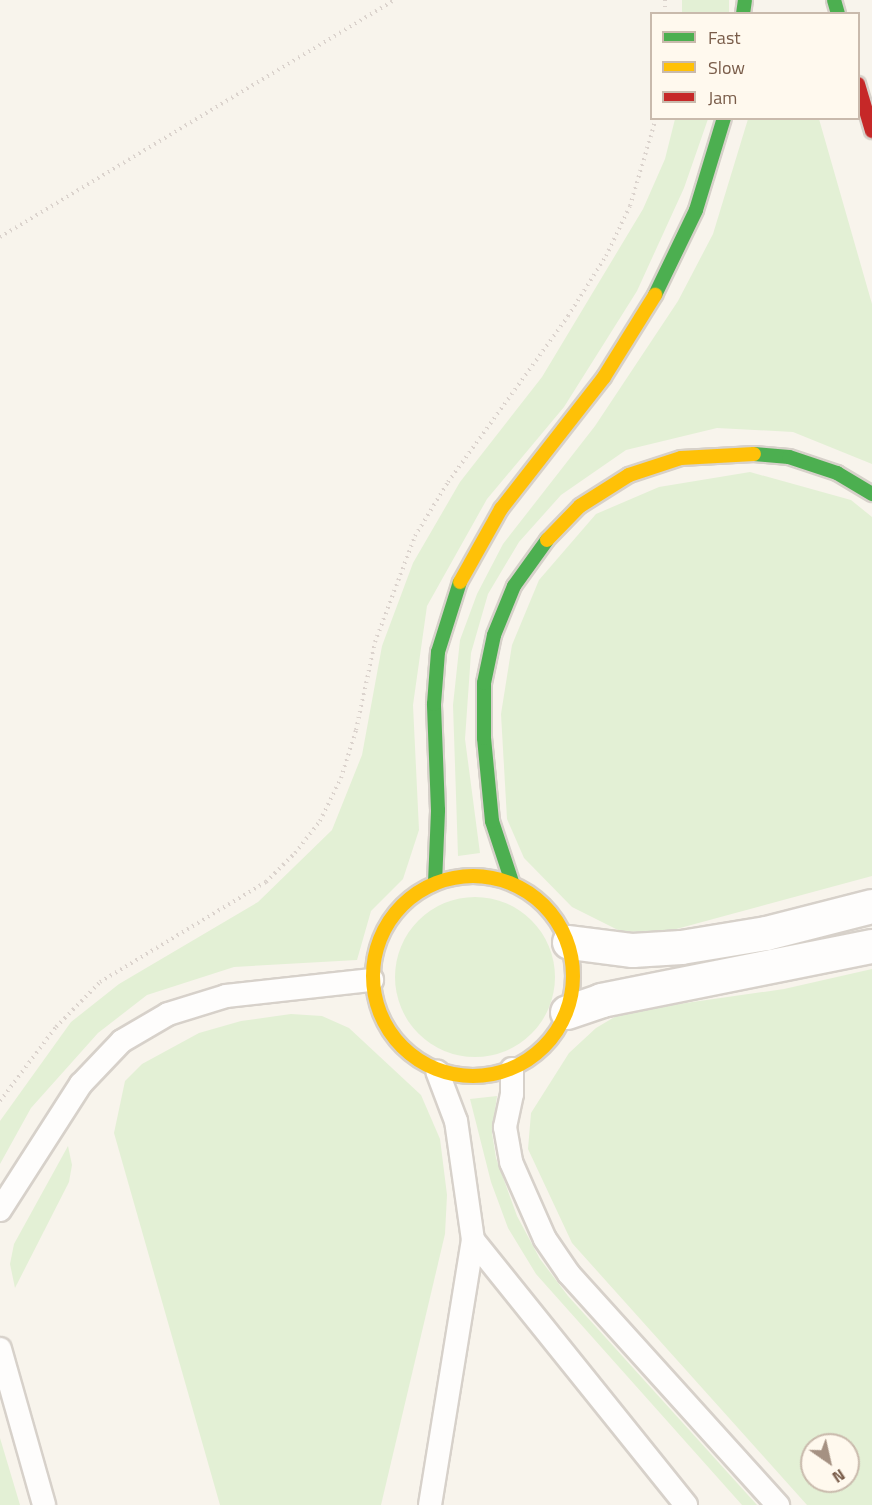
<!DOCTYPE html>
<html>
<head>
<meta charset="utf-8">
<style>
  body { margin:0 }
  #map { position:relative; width:872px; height:1505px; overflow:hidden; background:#f8f4ec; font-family:"Titillium Web",sans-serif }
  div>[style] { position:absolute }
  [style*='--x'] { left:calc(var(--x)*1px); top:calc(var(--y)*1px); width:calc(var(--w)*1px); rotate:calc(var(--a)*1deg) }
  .green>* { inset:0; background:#e3f0d5; transform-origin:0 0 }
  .round { border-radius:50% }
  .path>* { height:4px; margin-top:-2px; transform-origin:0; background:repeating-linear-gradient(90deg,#dbd3cd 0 1.5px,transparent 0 6px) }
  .roads { filter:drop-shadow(2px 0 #d7d1ca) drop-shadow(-2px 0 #d7d1ca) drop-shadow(0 2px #d7d1ca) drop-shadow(0 -2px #d7d1ca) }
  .lane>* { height:22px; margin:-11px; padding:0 11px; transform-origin:11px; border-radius:11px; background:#fefdfc }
  .street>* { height:33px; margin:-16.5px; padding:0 16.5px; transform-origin:16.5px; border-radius:16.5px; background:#fefdfc }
  .fast>* { height:14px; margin:-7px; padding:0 7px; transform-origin:7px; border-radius:7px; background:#4caf50 }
  .slow>* { height:14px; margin:-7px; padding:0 7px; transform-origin:7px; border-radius:7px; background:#ffc107 }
  .slow>.ring { margin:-7px; padding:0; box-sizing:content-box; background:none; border:14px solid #ffc107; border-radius:50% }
  .jam>* { height:14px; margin:-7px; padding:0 7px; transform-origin:7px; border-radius:7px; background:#c62828 }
  span { translate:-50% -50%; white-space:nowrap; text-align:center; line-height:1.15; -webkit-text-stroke:5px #fff9ee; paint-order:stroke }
  .legend { position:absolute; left:650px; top:12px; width:210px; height:108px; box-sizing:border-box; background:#fff9ee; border:2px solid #c9baac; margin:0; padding:8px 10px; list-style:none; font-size:18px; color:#795c49 }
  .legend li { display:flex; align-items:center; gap:12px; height:30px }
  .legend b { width:30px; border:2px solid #c9baac }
  .north { position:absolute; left:800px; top:1433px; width:60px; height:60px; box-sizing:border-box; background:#fff9ee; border:2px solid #c9baac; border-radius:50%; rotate:146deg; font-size:16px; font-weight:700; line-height:24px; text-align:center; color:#795c49 }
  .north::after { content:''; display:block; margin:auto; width:21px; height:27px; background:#a59182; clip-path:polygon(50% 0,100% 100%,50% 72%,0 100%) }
</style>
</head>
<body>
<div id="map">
  <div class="green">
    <div style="left:682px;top:0;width:47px;height:13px"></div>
    <div style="clip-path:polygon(675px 119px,708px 119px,684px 188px,637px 291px,564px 407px,487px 499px,427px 606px,413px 705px,419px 830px,403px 879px,371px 911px,357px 960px,234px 967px,147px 995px,98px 1033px,31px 1108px,0 1164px,0 1121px,71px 1022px,119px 984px,258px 902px,332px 830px,362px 755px,382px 646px,413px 563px,460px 482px,542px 377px,643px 209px,665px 159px)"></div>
    <div style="clip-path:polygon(748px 119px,819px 119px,872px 304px,872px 464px,793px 432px,717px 428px,626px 450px,561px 495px,519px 542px,488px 594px,471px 653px,465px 739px,480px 853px,458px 856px,453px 705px,460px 640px,477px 594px,503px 544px,595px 426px,678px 301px,713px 234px)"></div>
    <div style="clip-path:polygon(750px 472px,851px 500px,872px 517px,872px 876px,669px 931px,622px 932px,572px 907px,524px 858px,507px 819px,501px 714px,512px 645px,539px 580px,596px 514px,659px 487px)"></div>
    <div class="round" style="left:395px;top:897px;width:160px;height:160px"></div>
    <div style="clip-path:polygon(evenodd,872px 969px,872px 1505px,807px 1505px,572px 1243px,528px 1149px,531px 1113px,569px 1053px,596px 1028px,623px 1012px,784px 989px,872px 969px,812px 1445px,848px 1445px,848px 1481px,812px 1481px,812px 1445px)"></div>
    <div style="clip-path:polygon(291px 1014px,322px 1016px,349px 1028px,421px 1095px,440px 1139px,447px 1195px,445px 1234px,381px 1505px,220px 1505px,114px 1133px,125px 1081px,142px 1064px,199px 1033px,241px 1021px)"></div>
    <div style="clip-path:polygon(497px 1096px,492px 1133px,496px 1158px,517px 1216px,540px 1259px,568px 1296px,757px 1505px,742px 1505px,536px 1274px,508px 1228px,491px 1182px,470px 1099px)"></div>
    <div style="clip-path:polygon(68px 1146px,72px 1165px,69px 1182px,15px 1288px,10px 1264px,14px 1244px)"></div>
    <div style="clip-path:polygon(0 1438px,20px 1505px,0 1505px)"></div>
  </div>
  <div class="path">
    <div style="--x:665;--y:0;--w:14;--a:90"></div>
    <div style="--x:0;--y:237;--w:460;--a:-31"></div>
    <div style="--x:0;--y:1101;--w:93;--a:-52.9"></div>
    <div style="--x:56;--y:1027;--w:63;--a:-45.6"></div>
    <div style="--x:100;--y:982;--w:194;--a:-31.1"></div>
    <div style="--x:266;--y:882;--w:41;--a:-45"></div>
    <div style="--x:295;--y:853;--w:41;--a:-52"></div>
    <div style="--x:320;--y:821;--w:48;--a:-64"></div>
    <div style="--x:341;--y:778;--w:50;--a:-72.6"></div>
    <div style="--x:356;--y:730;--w:90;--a:-77.8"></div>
    <div style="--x:375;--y:642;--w:113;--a:-69.3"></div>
    <div style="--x:415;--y:536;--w:63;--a:-58.6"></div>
    <div style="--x:448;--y:482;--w:205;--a:-54.1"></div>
    <div style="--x:568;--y:316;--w:71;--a:-57.7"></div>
    <div style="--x:606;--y:256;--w:55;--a:-64.4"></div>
    <div style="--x:630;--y:206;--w:92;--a:-73.5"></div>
  </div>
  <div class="roads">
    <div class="lane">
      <div style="--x:512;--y:1069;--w:25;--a:90"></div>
      <div style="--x:512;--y:1094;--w:34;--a:102"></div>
      <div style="--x:505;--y:1127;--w:36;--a:80"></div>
      <div style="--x:511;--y:1162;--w:84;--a:66.2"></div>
      <div style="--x:545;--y:1239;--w:42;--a:55.6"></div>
      <div style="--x:569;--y:1274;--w:312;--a:47.9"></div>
      <div style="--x:0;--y:1210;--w:150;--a:-57.3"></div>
      <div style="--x:81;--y:1084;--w:59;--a:-46.4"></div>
      <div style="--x:122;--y:1041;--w:53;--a:-30.4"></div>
      <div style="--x:168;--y:1014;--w:61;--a:-17.2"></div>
      <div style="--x:226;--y:996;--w:147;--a:-6.3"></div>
      <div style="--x:473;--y:1240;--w:340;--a:51.2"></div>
      <div style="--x:0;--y:1349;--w:162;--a:74.2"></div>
      <div style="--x:430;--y:1505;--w:268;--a:-80.8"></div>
      <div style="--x:473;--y:1240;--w:120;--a:-98.1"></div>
      <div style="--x:456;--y:1121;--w:53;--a:-110.8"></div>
    </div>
    <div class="street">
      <div style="--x:569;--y:942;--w:64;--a:7.2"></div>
      <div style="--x:632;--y:950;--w:49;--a:-3.5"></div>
      <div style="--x:681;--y:947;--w:86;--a:-9.4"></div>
      <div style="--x:766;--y:933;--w:109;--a:-14.3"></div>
      <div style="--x:567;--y:1012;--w:36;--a:-19"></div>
      <div style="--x:601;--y:1000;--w:276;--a:-11.3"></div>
    </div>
    <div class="fast">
      <div style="--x:834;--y:0;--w:15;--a:74"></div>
      <div style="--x:743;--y:14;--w:14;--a:-82"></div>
      <div style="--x:655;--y:295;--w:94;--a:-64.2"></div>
      <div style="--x:696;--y:210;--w:96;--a:-73.1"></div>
      <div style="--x:754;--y:454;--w:35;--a:5"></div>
      <div style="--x:789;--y:457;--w:51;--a:18.4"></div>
      <div style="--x:837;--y:473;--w:41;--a:31"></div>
      <div style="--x:512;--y:882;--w:64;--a:-108.2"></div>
      <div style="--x:492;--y:821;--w:83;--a:-95.5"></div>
      <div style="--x:484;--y:738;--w:55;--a:-90"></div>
      <div style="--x:484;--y:683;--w:49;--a:-78.2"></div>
      <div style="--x:494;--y:635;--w:53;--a:-67.8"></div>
      <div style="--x:514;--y:586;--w:57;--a:-54.3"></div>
      <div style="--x:435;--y:883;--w:73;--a:-87.6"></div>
      <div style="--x:438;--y:810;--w:106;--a:-92.2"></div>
      <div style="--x:434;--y:704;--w:52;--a:-85.6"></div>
      <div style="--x:438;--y:652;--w:73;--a:-72.6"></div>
    </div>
    <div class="slow">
      <div style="--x:547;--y:540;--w:47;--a:-45.9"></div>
      <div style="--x:580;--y:506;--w:58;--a:-32.3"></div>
      <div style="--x:629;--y:475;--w:55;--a:-18.1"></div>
      <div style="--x:681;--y:458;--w:73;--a:-3.1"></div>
      <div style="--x:460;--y:582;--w:84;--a:-60.7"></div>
      <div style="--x:501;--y:509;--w:167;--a:-52"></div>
      <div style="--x:604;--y:377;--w:97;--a:-58.1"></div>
      <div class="ring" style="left:373px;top:876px;width:186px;height:186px"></div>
    </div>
    <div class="jam">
      <div style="--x:858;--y:84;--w:49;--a:73.4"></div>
    </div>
  </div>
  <ul class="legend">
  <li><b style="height:8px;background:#4caf50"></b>Fast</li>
  <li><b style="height:8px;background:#ffc107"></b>Slow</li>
  <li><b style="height:8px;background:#c62828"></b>Jam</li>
  </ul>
  <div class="north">N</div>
</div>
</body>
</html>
